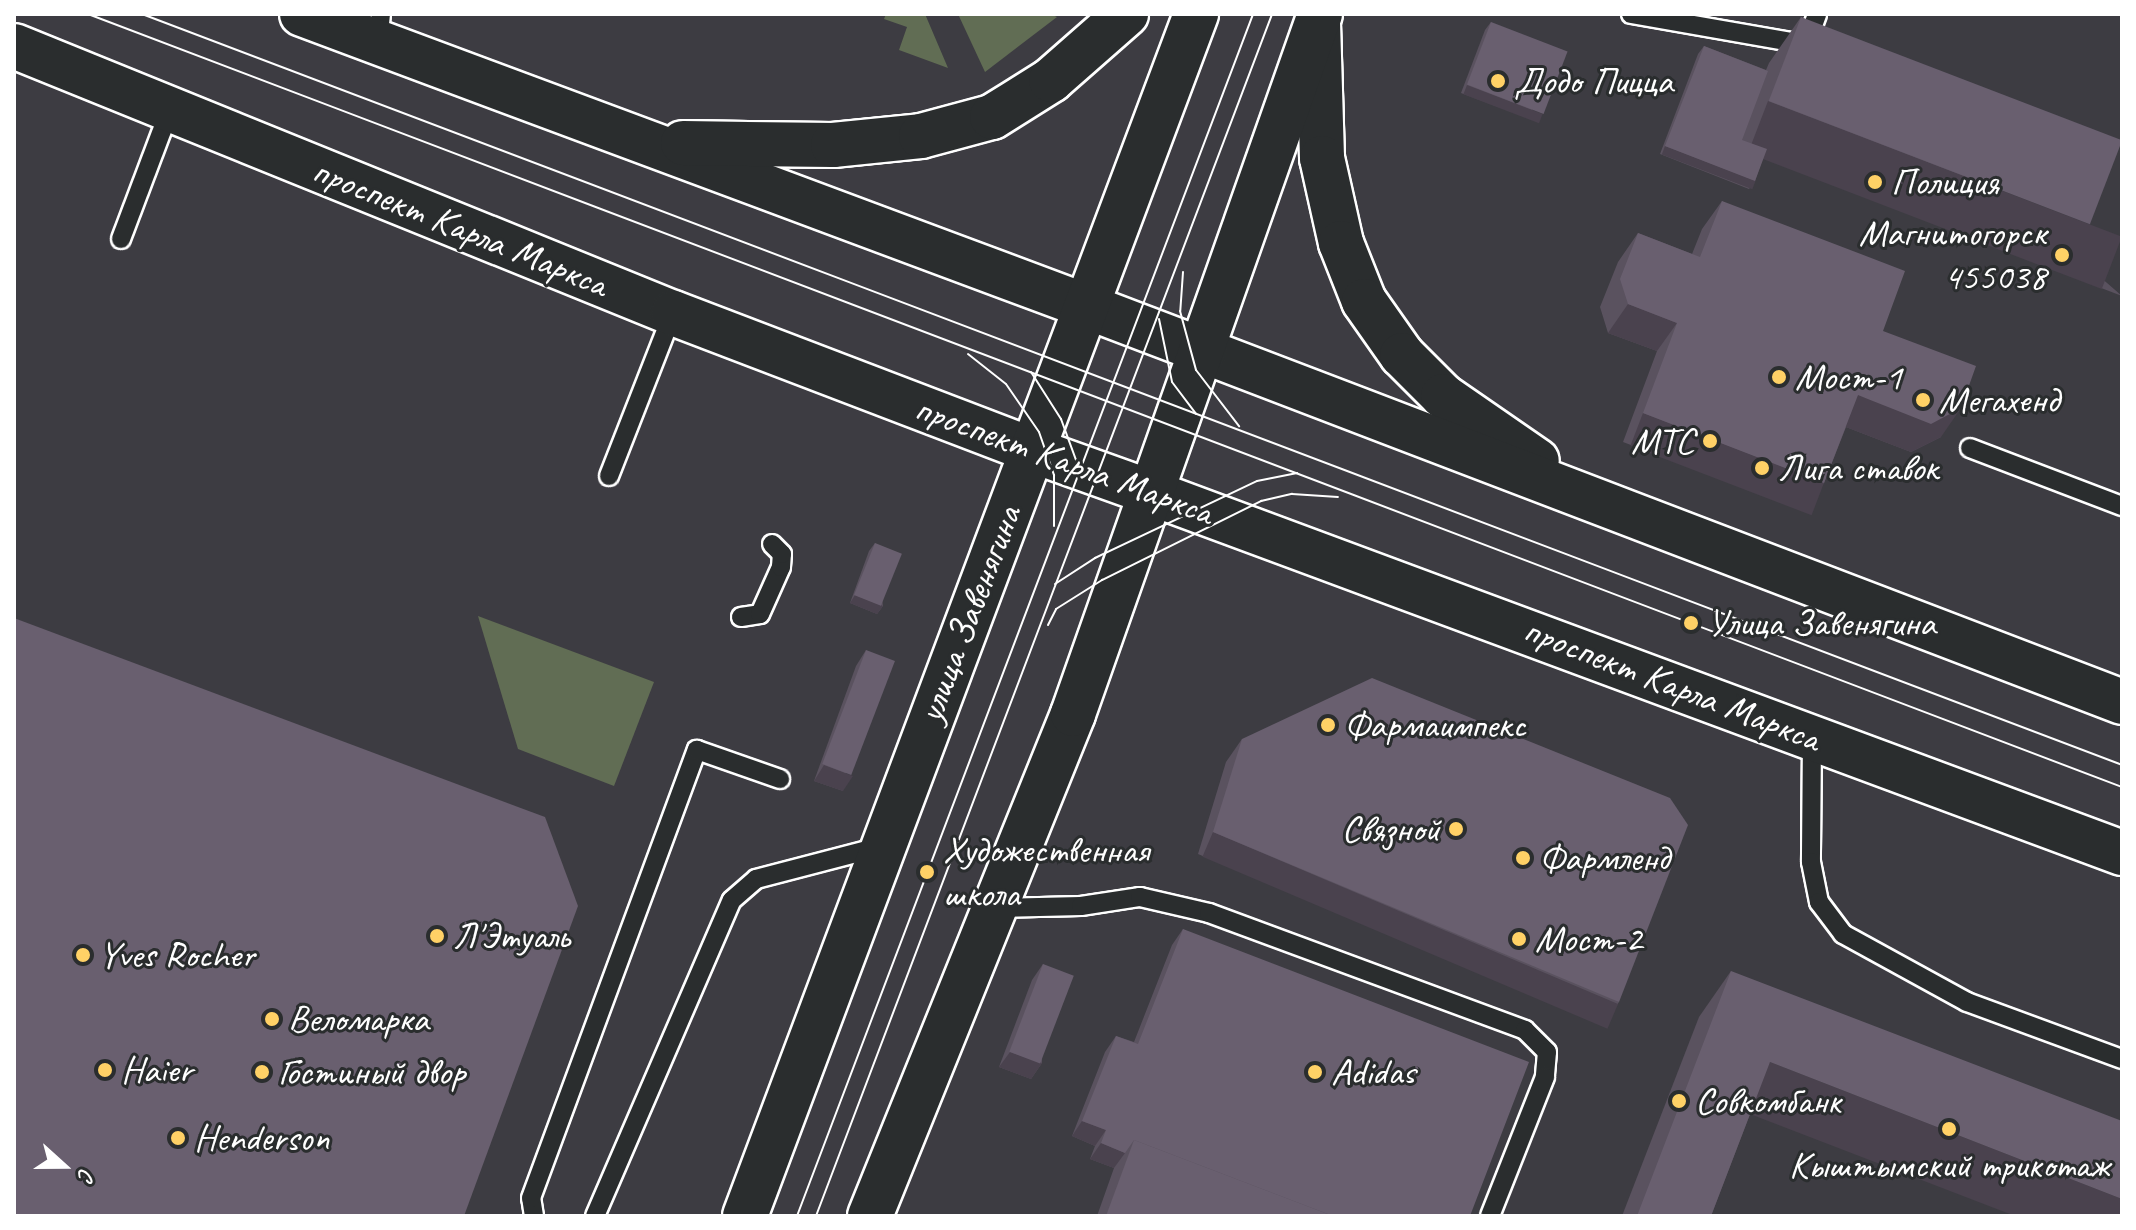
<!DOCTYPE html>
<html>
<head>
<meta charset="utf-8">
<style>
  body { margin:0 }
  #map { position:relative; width:2136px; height:1230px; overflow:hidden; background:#3d3c42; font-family:Caveat,sans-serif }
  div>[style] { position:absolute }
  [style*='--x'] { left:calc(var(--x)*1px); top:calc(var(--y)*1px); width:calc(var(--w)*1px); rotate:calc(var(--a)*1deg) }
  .green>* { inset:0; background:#616d54 }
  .roads { filter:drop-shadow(2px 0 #fff) drop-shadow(-2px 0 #fff) drop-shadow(0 2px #fff) drop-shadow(0 -2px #fff) }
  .lane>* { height:18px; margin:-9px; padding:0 9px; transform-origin:9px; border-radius:9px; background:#2a2d2e }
  .secondary>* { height:44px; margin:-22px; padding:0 22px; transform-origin:22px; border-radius:22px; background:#2a2d2e }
  .primary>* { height:44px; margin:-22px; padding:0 22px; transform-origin:22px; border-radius:22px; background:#2a2d2e }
  .tram>* { height:2px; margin:-1px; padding:0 1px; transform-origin:1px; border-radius:1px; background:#fff }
  .wall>* { inset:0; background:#5a525f }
  .shaded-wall>* { inset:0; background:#4a424e; transform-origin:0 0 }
  .building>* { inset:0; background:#695f6f; transform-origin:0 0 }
  .dots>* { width:22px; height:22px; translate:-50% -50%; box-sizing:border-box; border:4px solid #2a2d2e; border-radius:50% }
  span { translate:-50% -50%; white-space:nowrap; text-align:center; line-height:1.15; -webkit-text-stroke:6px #2a2d2e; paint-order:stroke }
  .poi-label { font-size:38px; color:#fff }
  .left { translate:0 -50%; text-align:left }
  .right { translate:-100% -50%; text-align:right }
  .street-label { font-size:38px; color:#fff }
  .frame { position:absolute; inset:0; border:16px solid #fff; pointer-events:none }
  .north { position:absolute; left:24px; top:1126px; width:80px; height:80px; -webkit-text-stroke:6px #2a2d2e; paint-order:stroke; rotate:111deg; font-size:22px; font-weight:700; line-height:32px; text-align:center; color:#fff }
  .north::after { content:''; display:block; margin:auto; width:28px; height:36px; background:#fff; clip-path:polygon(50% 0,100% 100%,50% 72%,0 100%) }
</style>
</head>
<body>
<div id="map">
  <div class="green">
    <div style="clip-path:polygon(886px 14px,925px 14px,948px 68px,899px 50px,907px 27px,884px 19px)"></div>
    <div style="clip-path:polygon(958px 14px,1050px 14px,1057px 17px,985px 72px)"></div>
    <div style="clip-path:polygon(478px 616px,654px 682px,614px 786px,518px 749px)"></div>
  </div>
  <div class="roads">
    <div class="lane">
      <div style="--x:1631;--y:14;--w:181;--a:9.9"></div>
      <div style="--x:378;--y:42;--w:28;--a:-84"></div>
      <div style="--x:1807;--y:42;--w:30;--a:-70"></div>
      <div style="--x:121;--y:239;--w:139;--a:-69.3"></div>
      <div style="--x:1970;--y:448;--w:163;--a:20.9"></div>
      <div style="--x:609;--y:476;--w:175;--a:-68.6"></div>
      <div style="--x:741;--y:617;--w:19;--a:-9"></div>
      <div style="--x:760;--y:614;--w:51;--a:-65.9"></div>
      <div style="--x:781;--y:567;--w:13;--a:-86"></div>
      <div style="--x:782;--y:554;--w:14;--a:-135"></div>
      <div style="--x:1812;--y:739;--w:123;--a:90.5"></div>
      <div style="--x:1811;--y:862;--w:41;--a:78.7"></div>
      <div style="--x:1819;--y:902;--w:40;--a:53"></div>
      <div style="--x:1843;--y:934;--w:141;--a:28.7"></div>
      <div style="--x:1967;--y:1002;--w:165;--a:20.2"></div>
      <div style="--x:997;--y:908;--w:84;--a:-1.4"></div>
      <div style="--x:1081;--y:906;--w:60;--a:-8.7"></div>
      <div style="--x:1140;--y:897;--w:71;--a:13.1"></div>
      <div style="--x:1209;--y:913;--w:337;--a:20.3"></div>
      <div style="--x:1525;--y:1030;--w:31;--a:45"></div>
      <div style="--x:1547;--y:1052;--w:25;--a:95"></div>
      <div style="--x:1545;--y:1077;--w:149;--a:111.6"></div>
      <div style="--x:534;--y:1216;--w:18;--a:-99"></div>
      <div style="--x:531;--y:1198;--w:478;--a:-69.7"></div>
      <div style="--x:697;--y:750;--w:88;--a:19.3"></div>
      <div style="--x:595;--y:1216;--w:344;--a:-66.6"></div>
      <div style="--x:732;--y:900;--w:32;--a:-41"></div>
      <div style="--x:756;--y:879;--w:127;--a:-14.6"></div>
    </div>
    <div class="secondary">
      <div style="--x:302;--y:14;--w:839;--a:20.44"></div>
      <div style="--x:1318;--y:23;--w:135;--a:88.3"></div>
      <div style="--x:1322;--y:158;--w:87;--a:77.4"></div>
      <div style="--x:1341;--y:243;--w:62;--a:68.4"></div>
      <div style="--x:1364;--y:301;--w:66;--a:54.9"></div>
      <div style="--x:1402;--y:355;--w:58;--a:45"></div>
      <div style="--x:1443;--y:396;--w:114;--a:34.7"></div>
      <div style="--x:14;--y:46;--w:711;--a:22.06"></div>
      <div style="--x:673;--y:313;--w:384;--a:20.9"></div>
      <div style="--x:683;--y:143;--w:150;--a:0.8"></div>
      <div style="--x:833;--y:145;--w:88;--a:-5.8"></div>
      <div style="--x:921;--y:136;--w:73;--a:-15"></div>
      <div style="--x:992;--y:117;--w:70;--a:-32.1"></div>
      <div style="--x:1051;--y:80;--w:100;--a:-41.3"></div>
      <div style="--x:1204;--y:351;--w:983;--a:20.92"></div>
      <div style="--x:1152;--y:493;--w:1035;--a:20.36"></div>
    </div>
    <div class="primary">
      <div style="--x:1088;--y:307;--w:124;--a:20.8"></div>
      <div style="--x:1032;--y:450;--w:127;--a:19.7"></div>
      <div style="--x:745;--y:1216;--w:1284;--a:-69.43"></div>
      <div style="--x:870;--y:1216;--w:541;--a:-67.98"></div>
      <div style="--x:1073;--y:714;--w:742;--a:-70.56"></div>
    </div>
  </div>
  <div class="tram">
    <div style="--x:88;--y:14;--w:2176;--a:20.81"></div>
    <div style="--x:142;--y:14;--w:2118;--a:20.77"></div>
    <div style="--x:1183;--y:272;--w:39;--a:94"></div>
    <div style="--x:1180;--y:311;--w:61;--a:74.8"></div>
    <div style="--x:1196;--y:370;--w:71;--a:52.5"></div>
    <div style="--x:1159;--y:319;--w:64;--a:78.3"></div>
    <div style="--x:1172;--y:382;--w:40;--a:53"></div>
    <div style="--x:968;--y:354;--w:48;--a:38.3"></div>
    <div style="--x:1006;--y:384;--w:58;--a:55.5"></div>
    <div style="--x:1039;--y:432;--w:46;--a:70.8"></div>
    <div style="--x:1054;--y:475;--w:51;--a:90"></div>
    <div style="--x:1031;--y:372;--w:56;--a:57.4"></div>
    <div style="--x:1061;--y:419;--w:55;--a:69.9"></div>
    <div style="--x:1055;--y:584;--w:48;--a:-33"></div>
    <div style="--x:1095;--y:558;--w:179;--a:-25.4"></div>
    <div style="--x:1257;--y:481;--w:41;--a:-11.3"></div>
    <div style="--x:1048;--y:625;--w:18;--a:-63"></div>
    <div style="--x:1056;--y:609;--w:54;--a:-32.2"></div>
    <div style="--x:1102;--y:580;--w:178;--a:-26.4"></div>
    <div style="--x:1261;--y:501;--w:32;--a:-13"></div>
    <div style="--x:1292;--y:494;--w:46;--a:3.7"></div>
    <div style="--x:797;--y:1216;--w:1286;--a:-69.22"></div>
    <div style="--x:816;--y:1216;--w:1286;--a:-69.22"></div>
  </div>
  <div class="wall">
    <div style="clip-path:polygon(1801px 17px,2122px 296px,1763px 158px,1755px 181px,1749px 189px,1660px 154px,1698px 54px,1704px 46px,1766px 70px,1769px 63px)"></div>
    <div style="clip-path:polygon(1491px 22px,1538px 122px,1461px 93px,1485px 30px)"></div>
    <div style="clip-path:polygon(1722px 201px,1883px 331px,1941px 437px,1911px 452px,1846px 427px,1824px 483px,1804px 511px,1623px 442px,1657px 351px,1608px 333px,1600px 307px,1618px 262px,1638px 233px,1692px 254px,1702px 229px)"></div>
    <div style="clip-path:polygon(875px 543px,883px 606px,877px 614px,850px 603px,869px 551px)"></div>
    <div style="clip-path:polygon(866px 650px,843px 791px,814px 781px,856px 666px)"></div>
    <div style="clip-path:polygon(1242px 739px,1619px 1002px,1604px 1024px,1198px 854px,1226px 762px)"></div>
    <div style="clip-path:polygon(1183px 929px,1470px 1216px,1097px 1216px,1114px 1168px,1090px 1159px,1095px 1146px,1072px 1136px,1105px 1052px,1116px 1036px,1134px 1042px,1172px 945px)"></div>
    <div style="clip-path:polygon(1043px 964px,1042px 1063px,1031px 1079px,999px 1067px,1032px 980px)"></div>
    <div style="clip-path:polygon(1731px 971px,1750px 1114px,1711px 1216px,1622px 1216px,1699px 1017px)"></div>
  </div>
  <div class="shaded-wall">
    <div style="left:1467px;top:85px;width:81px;height:10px;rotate:21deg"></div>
    <div style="left:1768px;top:101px;width:379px;height:56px;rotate:21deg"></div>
    <div style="left:1665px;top:146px;width:97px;height:9px;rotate:21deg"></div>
    <div style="clip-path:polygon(1628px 304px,1677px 323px,1657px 351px,1608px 333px)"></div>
    <div style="clip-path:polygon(1858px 395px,1961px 408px,1941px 437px,1911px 452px,1838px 424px)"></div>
    <div style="left:1643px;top:413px;width:194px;height:35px;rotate:21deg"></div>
    <div style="clip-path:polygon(855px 595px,883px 606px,877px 614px,850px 603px)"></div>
    <div style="clip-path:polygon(824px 765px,853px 776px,843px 791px,814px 781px)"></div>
    <div style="left:1213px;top:832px;width:440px;height:27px;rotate:23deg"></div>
    <div style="clip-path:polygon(1010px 1052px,1042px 1063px,1031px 1079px,999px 1067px)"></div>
    <div style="clip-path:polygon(1770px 1062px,2122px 1199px,2122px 1216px,2015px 1216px,1737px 1109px)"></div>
    <div style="clip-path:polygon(1082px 1121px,1106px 1130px,1095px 1146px,1072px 1136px)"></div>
    <div style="clip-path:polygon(1101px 1143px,1125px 1153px,1114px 1168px,1090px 1159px)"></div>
  </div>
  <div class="building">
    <div style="left:1801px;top:17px;width:344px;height:90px;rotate:21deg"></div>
    <div style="left:1491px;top:22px;width:82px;height:67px;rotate:21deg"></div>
    <div style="clip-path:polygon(1704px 46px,1768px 71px,1742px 140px,1767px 149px,1755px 181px,1665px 146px)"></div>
    <div style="clip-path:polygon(1722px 201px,1905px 271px,1883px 331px,1976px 366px,1961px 408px,1931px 424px,1858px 395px,1824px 483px,1643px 413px,1677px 323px,1628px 304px,1620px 279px,1638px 233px,1700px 257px)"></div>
    <div style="left:875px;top:543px;width:29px;height:56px;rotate:22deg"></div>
    <div style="clip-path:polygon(14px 618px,545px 817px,578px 906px,464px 1216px,14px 1216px)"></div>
    <div style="left:866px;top:650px;width:31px;height:122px;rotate:21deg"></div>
    <div style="clip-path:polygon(1372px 678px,1670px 798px,1688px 825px,1619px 1002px,1213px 832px,1242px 739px)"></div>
    <div style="clip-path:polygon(1183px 929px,1529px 1062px,1470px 1216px,1333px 1216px,1134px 1140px,1125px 1153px,1101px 1143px,1106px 1130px,1082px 1121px,1116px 1036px,1138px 1044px)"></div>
    <div style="left:1043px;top:964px;width:33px;height:94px;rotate:21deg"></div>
    <div style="clip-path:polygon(1731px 971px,2122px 1121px,2122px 1199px,1770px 1062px,1711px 1216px,1637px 1216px)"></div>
    <div style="clip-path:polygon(1134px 1140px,1333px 1216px,1106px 1216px)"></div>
  </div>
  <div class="dots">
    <div style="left:1498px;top:81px;background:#ffd166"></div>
    <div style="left:1875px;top:182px;background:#ffd166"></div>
    <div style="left:2062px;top:255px;background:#ffd166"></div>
    <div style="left:1779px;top:377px;background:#ffd166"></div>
    <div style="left:1923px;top:400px;background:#ffd166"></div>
    <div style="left:1710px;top:441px;background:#ffd166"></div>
    <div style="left:1762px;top:468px;background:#ffd166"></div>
    <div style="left:1691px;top:623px;background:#ffd166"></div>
    <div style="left:1328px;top:725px;background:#ffd166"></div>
    <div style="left:1456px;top:829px;background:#ffd166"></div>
    <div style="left:1523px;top:858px;background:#ffd166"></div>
    <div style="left:927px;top:872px;background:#ffd166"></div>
    <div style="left:437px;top:936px;background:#ffd166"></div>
    <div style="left:1519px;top:939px;background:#ffd166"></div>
    <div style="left:83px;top:955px;background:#ffd166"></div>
    <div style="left:272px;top:1019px;background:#ffd166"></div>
    <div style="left:105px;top:1070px;background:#ffd166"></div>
    <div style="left:262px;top:1072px;background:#ffd166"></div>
    <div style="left:1315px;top:1072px;background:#ffd166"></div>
    <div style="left:1679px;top:1101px;background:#ffd166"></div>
    <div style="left:1949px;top:1129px;background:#ffd166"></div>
    <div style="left:178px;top:1138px;background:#ffd166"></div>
  </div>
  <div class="poi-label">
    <span class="left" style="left:1514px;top:81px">Додо Пицца</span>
    <span class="left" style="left:1891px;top:182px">Полиция</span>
    <span class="right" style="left:2046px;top:255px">Магнитогорск<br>455038</span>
    <span class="left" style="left:1795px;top:377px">Мост-1</span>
    <span class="left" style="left:1939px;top:400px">Мегахенд</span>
    <span class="right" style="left:1694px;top:441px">МТС</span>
    <span class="left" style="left:1778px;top:468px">Лига ставок</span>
    <span class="left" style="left:1707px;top:623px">Улица Завенягина</span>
    <span class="left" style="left:1344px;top:725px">Фармаимпекс</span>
    <span class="right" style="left:1440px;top:829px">Связной</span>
    <span class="left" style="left:943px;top:872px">Художественная<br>школа</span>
    <span class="left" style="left:1539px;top:858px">Фармленд</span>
    <span class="left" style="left:453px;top:936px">Л'Этуаль</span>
    <span class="left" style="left:1535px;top:939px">Мост-2</span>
    <span class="left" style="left:99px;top:955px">Yves Rocher</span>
    <span class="left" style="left:288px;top:1019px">Веломарка</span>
    <span class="left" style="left:121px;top:1070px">Haier</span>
    <span class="left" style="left:278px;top:1072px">Гостиный двор</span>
    <span class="left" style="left:1331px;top:1072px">Adidas</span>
    <span class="left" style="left:1695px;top:1101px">Совкомбанк</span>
    <span class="left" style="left:194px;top:1138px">Henderson</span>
    <span style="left:1949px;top:1165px">Кыштымский трикотаж</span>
  </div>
  <div class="street-label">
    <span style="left:460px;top:227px;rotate:22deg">проспект Карла Маркса</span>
    <span style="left:1064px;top:460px;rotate:20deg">проспект Карла Маркса</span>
    <span style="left:969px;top:614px;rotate:-69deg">улица Завенягина</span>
    <span style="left:1672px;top:684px;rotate:21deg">проспект Карла Маркса</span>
  </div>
  <div class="frame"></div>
  <div class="north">С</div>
</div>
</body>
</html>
